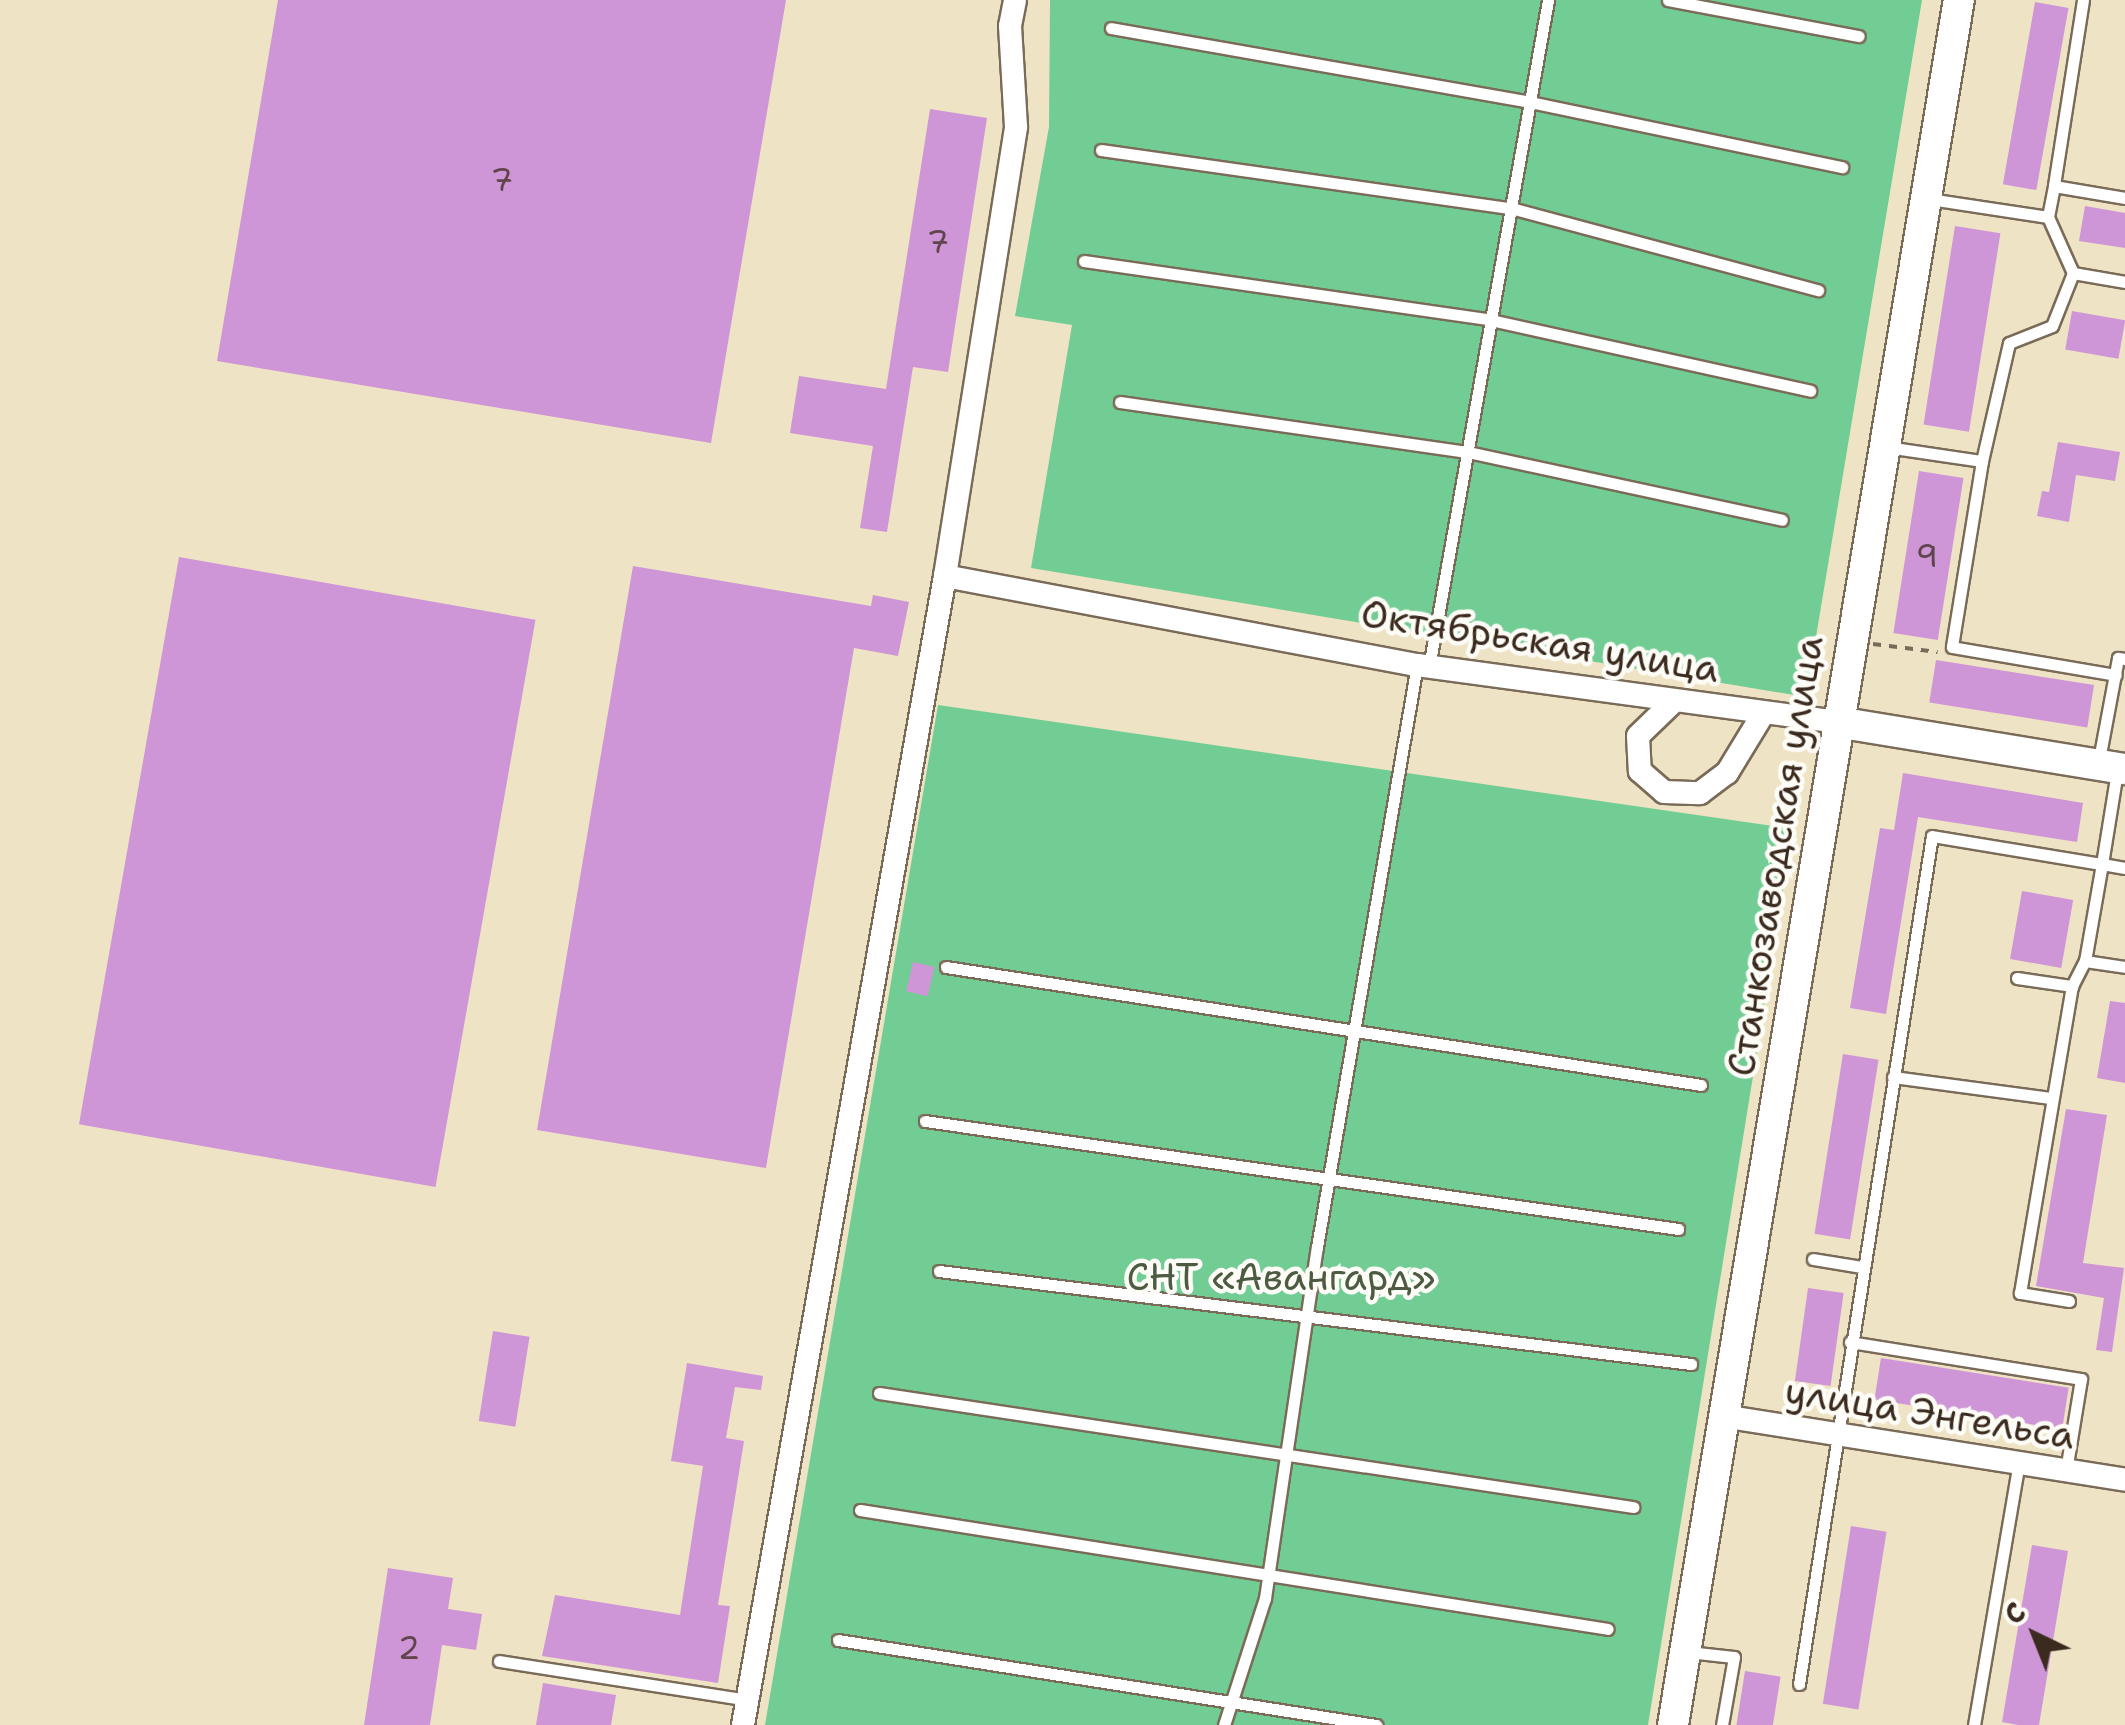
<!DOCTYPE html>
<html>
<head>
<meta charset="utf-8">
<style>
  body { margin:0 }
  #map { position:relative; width:2125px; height:1725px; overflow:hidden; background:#efe3c5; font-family:"Shantell Sans",sans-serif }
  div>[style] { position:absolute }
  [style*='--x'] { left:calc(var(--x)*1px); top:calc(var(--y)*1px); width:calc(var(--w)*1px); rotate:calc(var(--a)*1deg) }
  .green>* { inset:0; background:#72cd94 }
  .building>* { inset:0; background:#ce96d6; transform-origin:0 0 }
  .path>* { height:4px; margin-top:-2px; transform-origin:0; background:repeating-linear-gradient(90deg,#7a6b58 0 8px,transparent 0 16px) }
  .roads { filter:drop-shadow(2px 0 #7a6b58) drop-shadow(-2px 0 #7a6b58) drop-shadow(0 2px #7a6b58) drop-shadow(0 -2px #7a6b58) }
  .lane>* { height:11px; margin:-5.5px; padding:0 5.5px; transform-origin:5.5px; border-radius:5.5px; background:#fff }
  .street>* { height:22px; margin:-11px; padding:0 11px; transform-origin:11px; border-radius:11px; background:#fff }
  .secondary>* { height:30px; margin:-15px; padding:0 15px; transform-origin:15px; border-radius:15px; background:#fff }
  span { translate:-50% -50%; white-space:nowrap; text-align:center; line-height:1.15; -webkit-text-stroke:9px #fdfcf7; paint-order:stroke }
  .number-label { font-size:32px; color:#60454c }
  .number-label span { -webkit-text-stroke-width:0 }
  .street-label { font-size:38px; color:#3b2a1e }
  .park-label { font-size:38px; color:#4c5b41 }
  .north { position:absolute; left:1985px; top:1585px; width:100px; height:100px; -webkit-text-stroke:8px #fdfcf7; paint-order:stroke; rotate:317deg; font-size:28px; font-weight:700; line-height:40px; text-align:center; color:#3b2a1e }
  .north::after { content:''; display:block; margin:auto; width:35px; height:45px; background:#3b2a1e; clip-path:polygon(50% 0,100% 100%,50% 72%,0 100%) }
</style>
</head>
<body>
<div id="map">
  <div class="green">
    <div style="clip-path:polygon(1050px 0,1922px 0,1806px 697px,1031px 568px,1072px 325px,1015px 316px,1049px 127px)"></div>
    <div style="clip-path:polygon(938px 705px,1793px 829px,1648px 1725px,765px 1725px)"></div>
  </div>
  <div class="building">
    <div style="clip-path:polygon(278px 0,786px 0,711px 443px,217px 361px)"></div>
    <div style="left:2035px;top:2px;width:34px;height:185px;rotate:10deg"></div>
    <div style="clip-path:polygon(930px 109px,987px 118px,948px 372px,913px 367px,887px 532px,860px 528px,873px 446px,790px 433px,799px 376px,886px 389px)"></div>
    <div style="clip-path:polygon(2085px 206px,2125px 213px,2125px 248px,2079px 241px)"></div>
    <div style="left:1955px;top:226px;width:46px;height:201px;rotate:9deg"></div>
    <div style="left:2072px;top:311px;width:54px;height:39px;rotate:10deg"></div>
    <div style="clip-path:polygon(2058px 442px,2120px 452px,2115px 481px,2076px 475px,2069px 522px,2037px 516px,2042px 491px,2049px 492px)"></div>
    <div style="left:1919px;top:471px;width:45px;height:164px;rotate:9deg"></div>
    <div style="left:179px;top:557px;width:362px;height:576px;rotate:10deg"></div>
    <div style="clip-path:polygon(633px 566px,871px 606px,873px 595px,909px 602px,898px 656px,854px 648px,766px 1168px,537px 1130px)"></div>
    <div style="left:1936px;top:660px;width:160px;height:43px;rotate:9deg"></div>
    <div style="clip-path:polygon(1903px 773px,2083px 803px,2077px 842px,1918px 817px,1886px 1014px,1850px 1008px,1880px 828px,1894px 830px)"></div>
    <div style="left:2022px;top:891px;width:52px;height:69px;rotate:10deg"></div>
    <div style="left:913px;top:962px;width:22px;height:30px;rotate:13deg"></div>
    <div style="clip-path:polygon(2110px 1001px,2125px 1003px,2125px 1083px,2097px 1078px)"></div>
    <div style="left:1843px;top:1054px;width:36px;height:182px;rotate:9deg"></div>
    <div style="clip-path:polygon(2066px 1109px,2107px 1115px,2083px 1263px,2124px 1268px,2112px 1352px,2096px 1350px,2104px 1298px,2036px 1286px)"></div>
    <div style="left:1808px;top:1288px;width:36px;height:94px;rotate:8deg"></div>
    <div style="left:493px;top:1331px;width:37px;height:91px;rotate:9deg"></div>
    <div style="left:1881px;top:1358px;width:190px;height:42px;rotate:9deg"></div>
    <div style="clip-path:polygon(687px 1363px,763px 1376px,761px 1390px,735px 1387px,726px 1438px,744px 1441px,718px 1605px,730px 1606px,718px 1683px,542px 1656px,555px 1595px,680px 1615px,703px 1466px,671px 1461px)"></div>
    <div style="left:1851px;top:1526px;width:36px;height:180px;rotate:9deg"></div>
    <div style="clip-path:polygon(2032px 1545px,2068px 1551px,2039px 1725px,2018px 1725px,2002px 1722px)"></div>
    <div style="clip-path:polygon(388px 1568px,453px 1578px,448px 1609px,482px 1614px,476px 1650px,442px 1645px,430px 1725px,364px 1725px)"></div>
    <div style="left:1745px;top:1671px;width:36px;height:55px;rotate:9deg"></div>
    <div style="clip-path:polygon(543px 1683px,616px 1695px,611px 1725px,536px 1725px)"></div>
  </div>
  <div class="path">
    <div style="--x:1873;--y:644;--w:65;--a:7"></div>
  </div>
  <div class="roads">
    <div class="lane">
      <div style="--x:1668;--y:0;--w:194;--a:10.7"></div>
      <div style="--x:2083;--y:0;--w:188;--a:98.9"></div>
      <div style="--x:2054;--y:186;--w:72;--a:9.6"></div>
      <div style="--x:1111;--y:28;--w:425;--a:10"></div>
      <div style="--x:1530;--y:102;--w:319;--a:11.8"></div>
      <div style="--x:1101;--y:150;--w:414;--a:8.1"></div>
      <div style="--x:1511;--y:208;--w:318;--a:15"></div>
      <div style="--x:2054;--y:186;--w:32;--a:101"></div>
      <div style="--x:2048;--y:217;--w:61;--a:65.9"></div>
      <div style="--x:2073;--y:273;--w:53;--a:9.8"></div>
      <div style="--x:1929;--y:199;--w:120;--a:8.6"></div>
      <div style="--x:1084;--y:261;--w:411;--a:8.2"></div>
      <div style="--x:1491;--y:320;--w:327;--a:12.5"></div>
      <div style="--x:1120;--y:402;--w:352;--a:8.2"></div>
      <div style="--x:1468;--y:452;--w:321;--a:12.2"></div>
      <div style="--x:1887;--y:447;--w:96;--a:8.4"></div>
      <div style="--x:1982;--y:461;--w:188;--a:99.2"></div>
      <div style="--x:1952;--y:647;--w:166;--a:9.7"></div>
      <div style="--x:1982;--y:461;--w:121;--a:-77.1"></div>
      <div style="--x:2009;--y:343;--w:46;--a:-21.6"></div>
      <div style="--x:2052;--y:326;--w:57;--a:-68.4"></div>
      <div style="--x:1429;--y:667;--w:678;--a:-79.88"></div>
      <div style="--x:2098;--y:765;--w:109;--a:-79.4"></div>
      <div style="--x:2118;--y:658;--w:7;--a:8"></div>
      <div style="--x:2085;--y:961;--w:40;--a:8.5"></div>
      <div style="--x:946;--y:967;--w:764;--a:8.88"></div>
      <div style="--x:2017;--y:978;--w:56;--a:8.3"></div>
      <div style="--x:1893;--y:1077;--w:159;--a:7.6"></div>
      <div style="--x:925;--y:1121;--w:761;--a:8.16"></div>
      <div style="--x:1813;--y:1259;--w:50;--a:9.3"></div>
      <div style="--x:939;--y:1271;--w:758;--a:7.05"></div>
      <div style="--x:2069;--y:1301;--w:50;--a:-170.7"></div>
      <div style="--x:2020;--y:1293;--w:311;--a:-80.4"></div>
      <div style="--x:2072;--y:986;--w:28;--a:-63"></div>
      <div style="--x:2085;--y:961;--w:98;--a:-80.1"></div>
      <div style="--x:2102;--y:864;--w:23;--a:10"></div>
      <div style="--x:1850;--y:1342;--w:234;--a:9.1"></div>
      <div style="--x:2081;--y:1379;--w:93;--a:99.3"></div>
      <div style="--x:879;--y:1393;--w:763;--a:8.6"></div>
      <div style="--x:860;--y:1510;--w:757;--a:9.04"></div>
      <div style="--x:838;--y:1640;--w:545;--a:8.98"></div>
      <div style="--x:1688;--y:1652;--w:46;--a:6.2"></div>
      <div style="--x:1734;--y:1657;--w:69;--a:100"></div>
      <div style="--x:499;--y:1661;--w:251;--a:8.9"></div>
      <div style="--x:1799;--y:1684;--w:858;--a:-81.09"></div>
      <div style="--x:1932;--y:836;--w:172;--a:9.4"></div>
      <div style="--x:2102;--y:864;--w:94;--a:-80.8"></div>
      <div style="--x:1224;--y:1725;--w:133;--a:-72.1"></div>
      <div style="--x:1265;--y:1598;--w:355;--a:-81.6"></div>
      <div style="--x:1317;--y:1247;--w:591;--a:-80.25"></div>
      <div style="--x:1974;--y:1725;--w:266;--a:-80.3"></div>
    </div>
    <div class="street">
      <div style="--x:945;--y:576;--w:480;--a:10.7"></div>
      <div style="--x:1417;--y:665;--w:424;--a:7.7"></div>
      <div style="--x:1672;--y:703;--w:47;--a:135.9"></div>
      <div style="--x:1638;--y:736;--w:35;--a:87"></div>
      <div style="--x:1640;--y:771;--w:32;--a:41"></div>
      <div style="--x:1664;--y:792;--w:36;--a:2"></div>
      <div style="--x:1700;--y:793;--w:34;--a:-37"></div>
      <div style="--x:1727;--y:773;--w:69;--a:-58.6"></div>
      <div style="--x:1723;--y:1416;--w:407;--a:9"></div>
      <div style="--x:743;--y:1725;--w:1167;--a:-80.03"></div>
      <div style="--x:945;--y:576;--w:455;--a:-81"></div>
      <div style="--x:1016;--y:127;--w:101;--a:-93.4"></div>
      <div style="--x:1010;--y:26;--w:26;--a:-79"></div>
    </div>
    <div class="secondary">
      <div style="--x:1837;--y:722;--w:292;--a:9.3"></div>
      <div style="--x:1673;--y:1725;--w:1749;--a:-80.59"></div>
    </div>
  </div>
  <div class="number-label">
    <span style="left:502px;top:180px">7</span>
    <span style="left:938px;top:242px">7</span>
    <span style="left:1927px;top:556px">9</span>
    <span style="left:409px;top:1648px">2</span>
  </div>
  <div class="street-label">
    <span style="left:1540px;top:641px;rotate:9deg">Октябрьская улица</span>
    <span style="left:1775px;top:856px;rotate:-81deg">Станкозаводская улица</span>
    <span style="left:1930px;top:1413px;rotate:9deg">улица Энгельса</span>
  </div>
  <div class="park-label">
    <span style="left:1281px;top:1277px">СНТ «Авангард»</span>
  </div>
  <div class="north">С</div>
</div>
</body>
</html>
